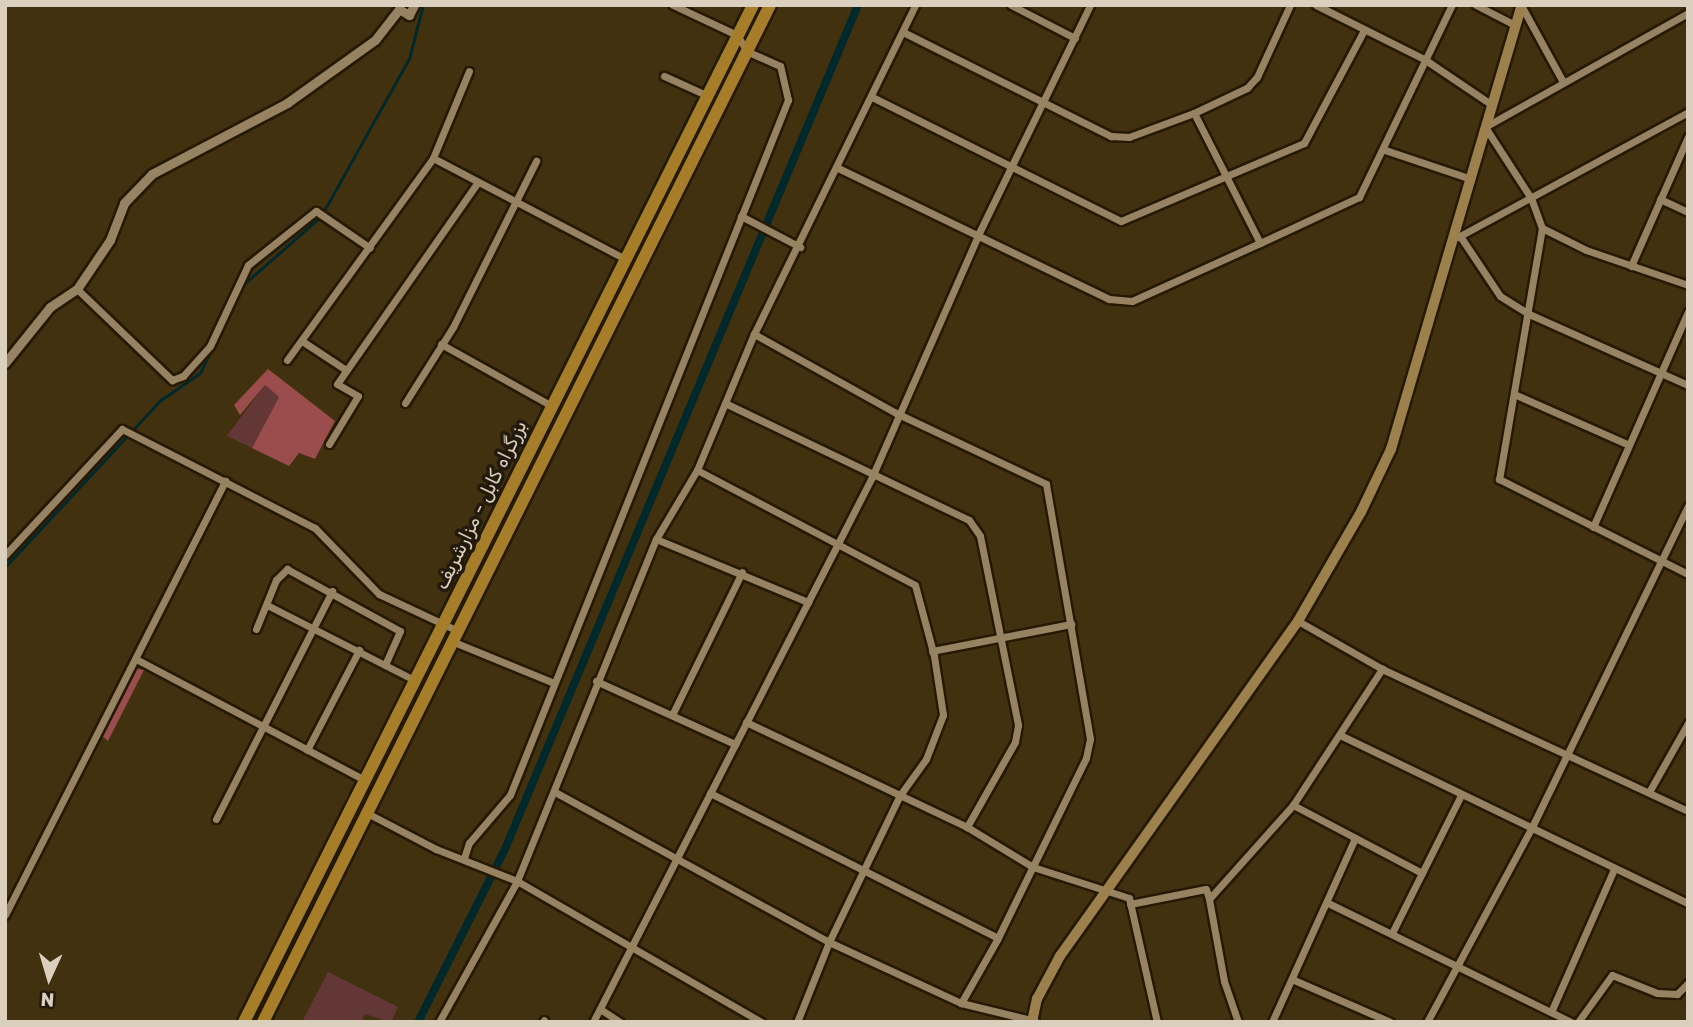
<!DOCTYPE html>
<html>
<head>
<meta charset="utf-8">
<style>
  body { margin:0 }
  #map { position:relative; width:1693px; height:1027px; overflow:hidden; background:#42310f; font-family:Rubik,Vazirmatn,sans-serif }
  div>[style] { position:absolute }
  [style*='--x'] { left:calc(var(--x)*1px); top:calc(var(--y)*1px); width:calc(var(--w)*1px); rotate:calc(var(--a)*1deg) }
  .green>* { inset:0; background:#643737 }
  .forest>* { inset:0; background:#9b4c4d }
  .stream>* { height:2.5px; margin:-1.25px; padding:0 1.25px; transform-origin:1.25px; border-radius:1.25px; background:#01292b }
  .canal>* { height:8px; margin:-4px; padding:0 4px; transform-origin:4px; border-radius:4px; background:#01292b }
  .roads { filter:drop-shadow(2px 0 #261902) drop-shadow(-2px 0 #261902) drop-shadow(0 2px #261902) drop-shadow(0 -2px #261902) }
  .minor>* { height:7px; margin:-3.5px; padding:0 3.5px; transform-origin:3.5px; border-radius:3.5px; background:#978361 }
  .tertiary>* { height:9px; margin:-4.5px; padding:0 4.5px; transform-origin:4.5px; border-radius:4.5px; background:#978361 }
  .secondary>* { height:10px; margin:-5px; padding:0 5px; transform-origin:5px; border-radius:5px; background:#9d814d }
  .trunk>* { height:12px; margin:-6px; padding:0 6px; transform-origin:6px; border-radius:6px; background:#a67e2a }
  span { translate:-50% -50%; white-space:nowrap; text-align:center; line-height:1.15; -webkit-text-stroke:7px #221a0c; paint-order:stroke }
  .street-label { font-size:19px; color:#dbd0be }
  .frame { position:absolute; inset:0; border:7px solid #dbd0be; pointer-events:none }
  .north { position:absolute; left:14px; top:943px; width:70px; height:70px; -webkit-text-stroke:5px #221a0c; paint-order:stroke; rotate:184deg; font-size:19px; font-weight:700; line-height:28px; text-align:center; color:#dbd0be }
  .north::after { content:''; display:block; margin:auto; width:24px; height:32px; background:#dbd0be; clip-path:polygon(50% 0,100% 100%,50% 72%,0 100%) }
</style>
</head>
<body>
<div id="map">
  <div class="green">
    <div style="clip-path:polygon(265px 385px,279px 397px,252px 448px,227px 436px)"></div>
    <div style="clip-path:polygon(328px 972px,398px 1007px,391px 1022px,365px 1014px,361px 1022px,302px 1022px)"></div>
  </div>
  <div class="forest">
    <div style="clip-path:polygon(268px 369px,335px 421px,315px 459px,299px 453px,289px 466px,252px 448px,279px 397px,265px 385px,240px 415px,234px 405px)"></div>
    <div style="clip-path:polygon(134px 668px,144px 670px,108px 741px,102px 736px)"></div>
  </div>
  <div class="stream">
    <div style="--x:325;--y:209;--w:172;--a:-60.8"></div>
    <div style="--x:409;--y:59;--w:56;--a:-75.5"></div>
    <div style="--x:5;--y:567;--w:229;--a:-47"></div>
    <div style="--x:161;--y:400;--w:47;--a:-34.7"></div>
    <div style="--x:200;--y:373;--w:98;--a:-64"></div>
    <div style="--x:243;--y:285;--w:103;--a:-41.4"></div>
  </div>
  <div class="canal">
    <div style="--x:418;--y:1022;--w:194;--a:-63.3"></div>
    <div style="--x:505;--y:849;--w:915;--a:-67.3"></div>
  </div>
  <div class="roads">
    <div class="minor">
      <div style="--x:1011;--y:5;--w:72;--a:27.3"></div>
      <div style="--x:1316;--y:5;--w:121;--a:26.6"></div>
      <div style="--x:1424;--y:59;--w:82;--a:34.1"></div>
      <div style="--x:1476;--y:5;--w:44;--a:27.1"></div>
      <div style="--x:1522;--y:7;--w:83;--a:61.3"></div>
      <div style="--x:1688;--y:13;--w:233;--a:150.7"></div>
      <div style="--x:1485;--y:127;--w:85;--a:57.1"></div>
      <div style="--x:1531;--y:198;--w:32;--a:70"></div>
      <div style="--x:1542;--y:228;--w:255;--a:99.7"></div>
      <div style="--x:1499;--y:479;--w:212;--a:26.7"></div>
      <div style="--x:903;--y:32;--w:233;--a:26.6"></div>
      <div style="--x:1111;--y:136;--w:18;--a:3"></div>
      <div style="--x:1129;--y:137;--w:69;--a:-20.3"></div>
      <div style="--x:664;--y:76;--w:46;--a:24.3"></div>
      <div style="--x:872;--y:97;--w:278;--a:26.5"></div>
      <div style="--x:1121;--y:221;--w:199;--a:-23.1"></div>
      <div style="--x:1304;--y:143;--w:128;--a:-62"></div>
      <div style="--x:1385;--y:150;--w:91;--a:18.6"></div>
      <div style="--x:433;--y:158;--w:217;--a:27.7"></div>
      <div style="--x:838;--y:168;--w:301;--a:25.8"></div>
      <div style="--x:1109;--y:299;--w:23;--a:5"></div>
      <div style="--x:1132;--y:301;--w:141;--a:-24.4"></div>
      <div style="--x:1260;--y:243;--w:146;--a:-116.9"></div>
      <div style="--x:1194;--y:113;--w:59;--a:-25.3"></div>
      <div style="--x:1247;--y:88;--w:15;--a:-48"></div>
      <div style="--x:1257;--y:77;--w:79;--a:-65.4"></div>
      <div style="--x:1660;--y:199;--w:31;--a:25"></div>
      <div style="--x:741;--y:216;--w:67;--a:27.7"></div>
      <div style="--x:1542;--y:228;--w:49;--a:26.6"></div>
      <div style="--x:1586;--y:250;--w:108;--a:18.9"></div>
      <div style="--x:1460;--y:236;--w:72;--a:56.3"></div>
      <div style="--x:1500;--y:296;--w:34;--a:32"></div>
      <div style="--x:1529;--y:314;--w:174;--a:24.1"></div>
      <div style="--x:1458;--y:237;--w:262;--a:-28.5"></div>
      <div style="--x:1260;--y:243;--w:109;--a:-24.9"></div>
      <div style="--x:1359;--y:197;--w:213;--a:-64.2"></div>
      <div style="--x:1631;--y:266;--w:141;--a:-66.2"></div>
      <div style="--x:77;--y:289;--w:132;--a:43.8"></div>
      <div style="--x:172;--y:380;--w:12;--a:-20"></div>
      <div style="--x:183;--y:376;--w:40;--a:-48"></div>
      <div style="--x:210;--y:346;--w:89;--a:-64.9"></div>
      <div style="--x:248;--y:265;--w:87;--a:-38.5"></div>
      <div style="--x:316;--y:211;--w:65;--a:34.4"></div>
      <div style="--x:754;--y:334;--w:162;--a:29.1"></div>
      <div style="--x:896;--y:413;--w:166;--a:25.3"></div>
      <div style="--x:1046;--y:484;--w:259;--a:80.2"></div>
      <div style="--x:1090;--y:739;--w:19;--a:102"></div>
      <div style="--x:1086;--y:758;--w:200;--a:116.1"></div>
      <div style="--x:998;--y:938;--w:75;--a:119.6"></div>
      <div style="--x:302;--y:341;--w:53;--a:33.4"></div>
      <div style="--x:441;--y:344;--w:127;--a:29.2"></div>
      <div style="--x:287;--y:360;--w:249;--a:-54.1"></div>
      <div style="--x:433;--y:158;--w:94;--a:-67.5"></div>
      <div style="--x:1514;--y:394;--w:124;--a:23.9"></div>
      <div style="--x:405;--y:403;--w:90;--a:-57.7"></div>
      <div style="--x:453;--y:327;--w:186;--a:-63.4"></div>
      <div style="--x:727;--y:404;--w:268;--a:25.6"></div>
      <div style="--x:969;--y:520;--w:19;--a:55"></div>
      <div style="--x:980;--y:536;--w:193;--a:78.6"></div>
      <div style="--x:1018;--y:725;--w:17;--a:100"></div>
      <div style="--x:1015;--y:742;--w:98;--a:119.5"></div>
      <div style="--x:329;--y:444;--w:56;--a:-58.9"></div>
      <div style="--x:358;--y:396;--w:24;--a:-150"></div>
      <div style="--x:337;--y:384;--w:246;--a:-55.1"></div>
      <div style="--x:697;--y:470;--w:246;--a:27.8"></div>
      <div style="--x:915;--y:585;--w:73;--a:75"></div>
      <div style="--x:934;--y:656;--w:60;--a:81.3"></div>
      <div style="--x:943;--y:715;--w:47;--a:111.1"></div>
      <div style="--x:926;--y:759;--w:44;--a:125.8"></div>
      <div style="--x:900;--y:795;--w:163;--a:115.8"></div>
      <div style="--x:829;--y:942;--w:86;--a:111.8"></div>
      <div style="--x:1593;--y:527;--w:235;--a:-66.2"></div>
      <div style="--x:656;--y:539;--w:165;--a:22.5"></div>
      <div style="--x:5;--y:555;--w:172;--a:-47.1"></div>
      <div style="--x:122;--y:429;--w:217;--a:27.2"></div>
      <div style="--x:315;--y:528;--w:92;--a:45.9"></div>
      <div style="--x:379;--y:594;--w:87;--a:25.1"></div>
      <div style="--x:269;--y:606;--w:163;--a:27"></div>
      <div style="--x:1298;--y:621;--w:97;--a:29.7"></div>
      <div style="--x:1382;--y:669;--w:337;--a:24.9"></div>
      <div style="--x:256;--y:629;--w:53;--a:-67.8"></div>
      <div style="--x:276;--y:580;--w:16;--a:-45"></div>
      <div style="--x:287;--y:569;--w:129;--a:28.8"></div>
      <div style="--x:400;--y:631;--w:37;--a:114"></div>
      <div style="--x:454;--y:642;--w:108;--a:22.3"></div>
      <div style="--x:932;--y:651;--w:142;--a:-11"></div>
      <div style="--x:136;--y:659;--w:259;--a:27.9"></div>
      <div style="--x:596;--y:681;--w:153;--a:24.4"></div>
      <div style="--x:672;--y:715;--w:159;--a:-63.9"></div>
      <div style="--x:746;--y:722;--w:245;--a:25.4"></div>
      <div style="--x:967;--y:827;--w:77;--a:31.2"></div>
      <div style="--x:1033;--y:867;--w:101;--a:17.9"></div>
      <div style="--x:1129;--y:898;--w:127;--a:77.3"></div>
      <div style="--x:1340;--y:735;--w:386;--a:25.8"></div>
      <div style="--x:307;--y:750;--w:113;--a:-62.5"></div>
      <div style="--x:555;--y:792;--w:312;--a:28.7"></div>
      <div style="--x:829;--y:942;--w:145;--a:24.8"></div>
      <div style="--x:961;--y:1003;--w:76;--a:13.7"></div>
      <div style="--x:1649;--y:792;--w:79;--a:-60.5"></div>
      <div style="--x:710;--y:793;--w:322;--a:26.7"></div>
      <div style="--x:1293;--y:805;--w:146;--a:27.8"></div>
      <div style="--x:367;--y:813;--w:78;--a:27.6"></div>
      <div style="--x:436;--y:849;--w:87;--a:21.6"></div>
      <div style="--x:517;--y:881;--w:282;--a:30"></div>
      <div style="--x:216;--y:819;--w:256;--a:-63"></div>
      <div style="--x:464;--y:858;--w:16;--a:-72"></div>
      <div style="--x:469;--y:843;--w:63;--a:-49.5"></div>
      <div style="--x:510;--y:795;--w:749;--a:-68.2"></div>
      <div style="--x:788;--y:100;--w:35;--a:-103"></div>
      <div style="--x:780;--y:66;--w:36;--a:-156"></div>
      <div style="--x:747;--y:51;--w:19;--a:-122"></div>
      <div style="--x:737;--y:35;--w:71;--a:-154.9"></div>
      <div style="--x:1130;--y:904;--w:77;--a:-11.2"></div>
      <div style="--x:1206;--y:889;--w:10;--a:73"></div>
      <div style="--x:1330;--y:904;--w:268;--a:26.1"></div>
      <div style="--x:5;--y:915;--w:487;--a:-63.1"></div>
      <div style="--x:1392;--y:933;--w:154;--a:-63.4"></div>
      <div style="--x:1294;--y:980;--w:105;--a:23.6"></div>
      <div style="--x:600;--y:1009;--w:24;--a:33"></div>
      <div style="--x:1551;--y:1012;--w:156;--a:-66.2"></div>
      <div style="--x:439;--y:1022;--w:161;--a:-61"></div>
      <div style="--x:517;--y:881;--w:369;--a:-67.9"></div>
      <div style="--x:656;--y:539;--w:80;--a:-59.3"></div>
      <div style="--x:697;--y:470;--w:147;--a:-67.3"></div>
      <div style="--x:754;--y:334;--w:366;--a:-63.9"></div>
      <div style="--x:543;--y:1022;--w:2;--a:-63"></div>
      <div style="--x:593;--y:1022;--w:612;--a:-62.89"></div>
      <div style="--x:872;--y:477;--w:264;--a:-66.3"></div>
      <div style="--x:978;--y:235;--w:256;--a:-64"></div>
      <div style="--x:1238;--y:1022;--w:43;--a:-108.9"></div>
      <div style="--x:1224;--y:981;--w:83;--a:-100.4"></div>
      <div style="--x:1209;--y:899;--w:126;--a:-48.2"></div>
      <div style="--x:1293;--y:805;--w:163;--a:-56.8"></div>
      <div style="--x:1272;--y:1022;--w:202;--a:-65.7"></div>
      <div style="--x:1427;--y:1022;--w:219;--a:-61.7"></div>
      <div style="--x:1531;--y:829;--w:359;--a:-64.1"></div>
      <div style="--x:1578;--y:1022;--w:58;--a:-54.1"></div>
      <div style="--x:1612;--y:975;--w:48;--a:21.8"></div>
      <div style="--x:1657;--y:993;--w:20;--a:3"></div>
      <div style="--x:1677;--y:994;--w:16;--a:-45"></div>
    </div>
    <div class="tertiary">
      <div style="--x:5;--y:363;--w:72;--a:-51.2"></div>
      <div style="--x:50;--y:307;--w:32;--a:-34"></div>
      <div style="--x:77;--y:289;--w:59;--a:-56"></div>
      <div style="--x:110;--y:240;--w:40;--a:-69"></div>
      <div style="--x:124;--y:203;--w:40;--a:-46"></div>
      <div style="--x:152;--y:174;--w:153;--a:-27.7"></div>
      <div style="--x:287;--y:103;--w:108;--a:-35.6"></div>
      <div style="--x:375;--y:40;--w:39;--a:-52"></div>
      <div style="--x:399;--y:9;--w:12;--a:31"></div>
      <div style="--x:409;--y:15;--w:11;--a:-63"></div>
    </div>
    <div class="secondary">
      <div style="--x:1032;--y:1022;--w:24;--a:-78"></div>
      <div style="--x:1037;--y:999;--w:49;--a:-61.9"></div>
      <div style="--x:1060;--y:956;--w:411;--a:-54.6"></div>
      <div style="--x:1298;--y:621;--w:126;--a:-60"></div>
      <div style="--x:1361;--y:512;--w:70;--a:-64.5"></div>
      <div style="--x:1391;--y:449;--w:463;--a:-73.6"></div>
    </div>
    <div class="trunk">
      <div style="--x:244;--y:1022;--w:1137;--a:-63.41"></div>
      <div style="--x:263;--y:1022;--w:1136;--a:-63.5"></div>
    </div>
  </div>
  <div class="street-label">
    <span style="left:481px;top:505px;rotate:-64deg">بزرگراه کابل - مزارشریف</span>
  </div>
  <div class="frame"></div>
  <div class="north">N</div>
</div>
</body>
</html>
